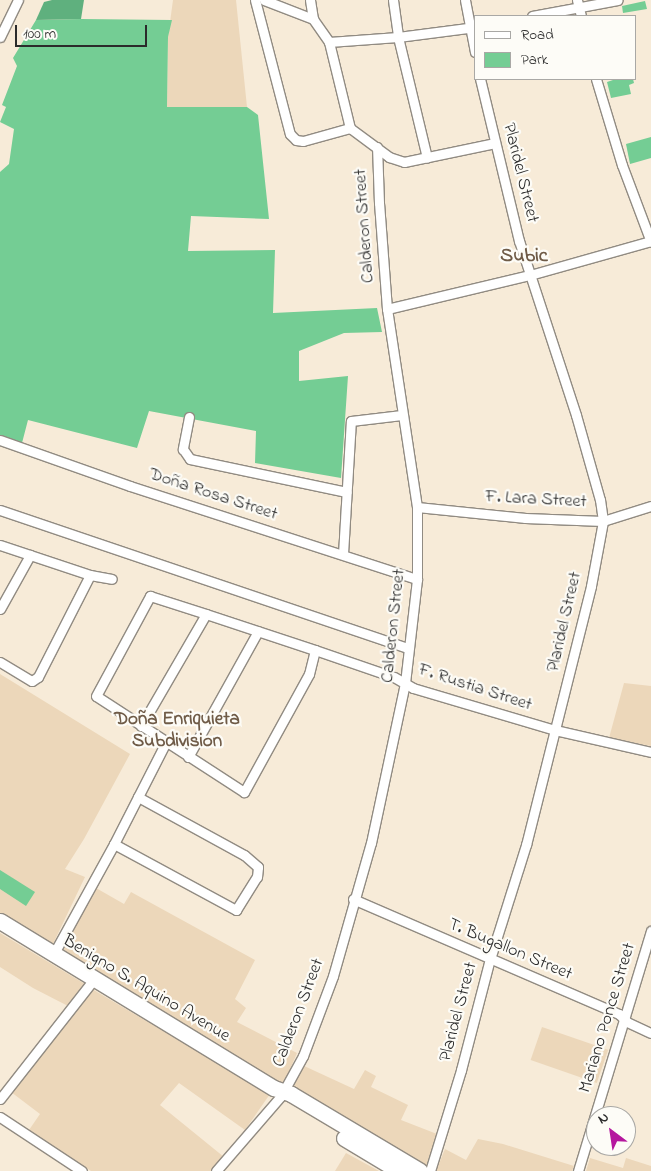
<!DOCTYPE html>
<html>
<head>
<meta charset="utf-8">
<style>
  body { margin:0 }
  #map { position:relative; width:651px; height:1171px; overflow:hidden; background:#f7ebd8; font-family:"Indie Flower",sans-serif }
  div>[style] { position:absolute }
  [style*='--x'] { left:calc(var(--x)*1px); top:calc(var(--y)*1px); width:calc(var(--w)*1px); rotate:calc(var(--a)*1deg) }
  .built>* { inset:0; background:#ecd7ba; transform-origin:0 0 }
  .green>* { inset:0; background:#74cd94 }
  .forest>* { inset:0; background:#5fb07e }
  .roads { filter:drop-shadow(1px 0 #918b82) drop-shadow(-1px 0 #918b82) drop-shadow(0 1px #918b82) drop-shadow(0 -1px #918b82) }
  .street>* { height:9px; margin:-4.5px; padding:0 4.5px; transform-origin:4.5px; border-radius:4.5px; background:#fff }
  .primary>* { height:15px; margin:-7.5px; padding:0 7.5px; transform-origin:7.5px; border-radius:7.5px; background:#fff }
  span { translate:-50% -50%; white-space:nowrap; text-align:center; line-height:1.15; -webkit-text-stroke:4.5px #fdfcf7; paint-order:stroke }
  .street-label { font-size:18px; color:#2b2b2b }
  .neighbourhood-label { font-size:19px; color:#6f5b47; font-weight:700 }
  .quarter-label { font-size:20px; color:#6f5b47; font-weight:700 }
  .legend { position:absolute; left:474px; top:15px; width:162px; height:65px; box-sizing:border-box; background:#fdfcf7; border:1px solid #a9a8a5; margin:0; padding:6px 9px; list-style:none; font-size:15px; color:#2b2b2b }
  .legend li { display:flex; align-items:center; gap:10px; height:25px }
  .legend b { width:25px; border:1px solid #a9a8a5 }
  .north { position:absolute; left:586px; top:1106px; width:50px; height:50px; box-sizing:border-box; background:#fdfcf7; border:1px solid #a9a8a5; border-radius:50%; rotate:329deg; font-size:14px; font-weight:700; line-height:20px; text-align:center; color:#2b2b2b }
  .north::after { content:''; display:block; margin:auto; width:18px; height:22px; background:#b5179e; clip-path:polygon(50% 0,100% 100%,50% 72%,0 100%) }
  .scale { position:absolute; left:15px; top:25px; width:132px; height:22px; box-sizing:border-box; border:2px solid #2b2b2b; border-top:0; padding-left:6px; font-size:15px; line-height:18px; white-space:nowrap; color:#2b2b2b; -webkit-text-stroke:4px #fdfcf7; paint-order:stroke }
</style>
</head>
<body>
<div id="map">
  <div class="built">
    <div style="clip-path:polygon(173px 0,236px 0,247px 107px,167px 107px,168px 37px)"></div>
    <div style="clip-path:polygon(0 674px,130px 754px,84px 839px,65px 869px,85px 877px,52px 946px,0 915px)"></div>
    <div style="clip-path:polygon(624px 683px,651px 686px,651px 746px,609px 738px)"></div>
    <div style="clip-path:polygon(96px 888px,124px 904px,131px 892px,255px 960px,235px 999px,246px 1008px,237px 1022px,297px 1053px,283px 1086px,60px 952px)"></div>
    <div style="clip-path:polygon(0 933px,85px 984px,68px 1006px,33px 988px,0 967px)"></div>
    <div style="clip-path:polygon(92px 989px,270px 1094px,245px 1130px,179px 1083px,160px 1105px,224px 1157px,213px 1171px,91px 1171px,29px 1130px,40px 1114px,11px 1092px)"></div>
    <div style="left:542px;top:1027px;width:70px;height:35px;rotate:19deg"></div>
    <div style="clip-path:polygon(302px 1065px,354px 1089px,365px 1070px,376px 1076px,371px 1087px,408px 1105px,401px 1120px,437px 1134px,426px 1167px,290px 1088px)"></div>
    <div style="clip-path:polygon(478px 1139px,503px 1144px,574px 1166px,572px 1171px,436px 1171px,445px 1149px,466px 1160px)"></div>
    <div style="clip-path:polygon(346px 1153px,379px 1171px,335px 1171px)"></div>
    <div style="clip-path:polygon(590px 1158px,623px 1168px,626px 1158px,651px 1166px,651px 1171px,586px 1171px)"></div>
  </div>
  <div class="green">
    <div style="clip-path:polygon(645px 1px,647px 9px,623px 13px,622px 6px)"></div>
    <div style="clip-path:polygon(81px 19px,172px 20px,168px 37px,167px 107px,247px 107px,258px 115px,269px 219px,191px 216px,188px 251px,275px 250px,273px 313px,377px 308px,382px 332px,344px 333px,299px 351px,299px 381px,348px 376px,341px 478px,255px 463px,256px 431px,149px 411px,137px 448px,28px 420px,22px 443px,0 435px,0 172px,9px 164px,14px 129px,0 122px,6px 107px,2px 105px,17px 66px,13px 58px,36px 20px)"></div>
    <div style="clip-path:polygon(616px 79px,633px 79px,634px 83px,629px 85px,631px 94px,611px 98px,607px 82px)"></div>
    <div style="clip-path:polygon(651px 137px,651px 158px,630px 164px,626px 144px)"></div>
    <div style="clip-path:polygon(0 870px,35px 892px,26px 906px,0 889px)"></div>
  </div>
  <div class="forest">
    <div style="clip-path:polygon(52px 0,84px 0,81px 19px,36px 20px,44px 2px)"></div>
  </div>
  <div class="roads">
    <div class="street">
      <div style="--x:255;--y:0;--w:138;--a:75.4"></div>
      <div style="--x:290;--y:134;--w:8;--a:45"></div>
      <div style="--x:296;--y:140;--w:7;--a:8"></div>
      <div style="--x:303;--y:141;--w:49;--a:-15.5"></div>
      <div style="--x:264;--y:0;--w:53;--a:21.2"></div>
      <div style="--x:313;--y:19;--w:28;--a:55"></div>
      <div style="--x:329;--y:42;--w:89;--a:76.3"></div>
      <div style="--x:350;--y:128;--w:49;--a:36.6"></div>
      <div style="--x:389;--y:157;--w:16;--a:18"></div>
      <div style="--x:404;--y:162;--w:93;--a:-11.8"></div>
      <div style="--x:310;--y:0;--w:19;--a:81"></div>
      <div style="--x:393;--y:0;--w:37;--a:82"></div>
      <div style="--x:398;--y:37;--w:124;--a:76.5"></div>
      <div style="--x:465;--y:0;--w:53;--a:79.1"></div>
      <div style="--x:577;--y:0;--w:16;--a:76"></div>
      <div style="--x:532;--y:16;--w:87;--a:-10.5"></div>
      <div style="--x:0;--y:37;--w:41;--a:-64.1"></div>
      <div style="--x:329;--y:42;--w:69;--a:-4.1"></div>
      <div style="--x:398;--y:37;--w:78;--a:-7.4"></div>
      <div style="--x:596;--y:79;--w:90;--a:73.2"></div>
      <div style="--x:622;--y:165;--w:82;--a:69.4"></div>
      <div style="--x:387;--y:309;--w:147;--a:-13.4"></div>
      <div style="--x:530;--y:275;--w:126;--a:-15.7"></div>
      <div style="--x:189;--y:417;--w:33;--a:101"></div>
      <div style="--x:183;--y:449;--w:12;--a:55"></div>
      <div style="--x:190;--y:459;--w:160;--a:11.9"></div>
      <div style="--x:0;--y:440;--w:138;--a:19.5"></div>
      <div style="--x:130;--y:486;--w:302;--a:18"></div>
      <div style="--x:417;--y:507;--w:109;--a:5.8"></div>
      <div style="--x:525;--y:518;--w:78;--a:2.2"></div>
      <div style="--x:603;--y:521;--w:50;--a:-17.4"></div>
      <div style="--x:0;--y:510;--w:431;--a:18.7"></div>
      <div style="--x:0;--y:545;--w:95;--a:18.4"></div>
      <div style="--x:90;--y:575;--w:22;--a:10"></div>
      <div style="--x:343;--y:554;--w:133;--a:-86.6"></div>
      <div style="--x:351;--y:421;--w:51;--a:-6.7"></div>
      <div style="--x:0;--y:609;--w:62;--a:-60.9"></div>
      <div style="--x:315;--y:650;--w:25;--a:104"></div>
      <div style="--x:309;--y:674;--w:135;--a:118.8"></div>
      <div style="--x:244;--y:792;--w:176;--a:-147"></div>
      <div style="--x:96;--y:696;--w:114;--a:-61.6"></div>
      <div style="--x:150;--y:596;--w:59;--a:17.8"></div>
      <div style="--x:206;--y:614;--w:115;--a:18.3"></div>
      <div style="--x:315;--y:650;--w:83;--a:18.9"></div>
      <div style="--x:394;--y:677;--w:22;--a:30"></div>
      <div style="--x:413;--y:688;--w:148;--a:16.5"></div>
      <div style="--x:555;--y:730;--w:98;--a:12.9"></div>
      <div style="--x:0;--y:662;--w:37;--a:31"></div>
      <div style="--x:32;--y:681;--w:7;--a:-34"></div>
      <div style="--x:38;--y:677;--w:114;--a:-63"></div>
      <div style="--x:141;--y:726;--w:129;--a:-59.9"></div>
      <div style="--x:188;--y:757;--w:144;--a:-60.9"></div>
      <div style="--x:114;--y:844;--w:139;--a:28.4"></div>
      <div style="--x:236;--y:910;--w:39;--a:-58"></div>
      <div style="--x:257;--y:877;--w:10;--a:-84"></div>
      <div style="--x:258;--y:867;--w:18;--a:-139"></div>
      <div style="--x:244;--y:855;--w:121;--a:-151.3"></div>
      <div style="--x:353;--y:899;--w:290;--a:23.4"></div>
      <div style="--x:619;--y:1014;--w:11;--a:45"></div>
      <div style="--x:627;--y:1022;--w:26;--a:25"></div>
      <div style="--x:53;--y:955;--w:127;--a:-61.2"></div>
      <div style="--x:114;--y:844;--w:114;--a:-63"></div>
      <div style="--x:0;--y:1099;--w:152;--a:-51.9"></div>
      <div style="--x:0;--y:1117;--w:98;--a:33.4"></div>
      <div style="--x:216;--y:1171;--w:99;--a:-49.1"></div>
      <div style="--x:281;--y:1096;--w:46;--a:-61.2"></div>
      <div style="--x:303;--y:1056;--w:85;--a:-69.4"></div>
      <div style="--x:333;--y:976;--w:138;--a:-74.1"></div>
      <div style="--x:371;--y:843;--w:164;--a:-78"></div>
      <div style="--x:405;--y:683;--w:105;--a:-83.4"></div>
      <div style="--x:417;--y:579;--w:72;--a:-90"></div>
      <div style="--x:417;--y:507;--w:200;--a:-98.6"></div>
      <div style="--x:387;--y:309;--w:106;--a:-94.3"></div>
      <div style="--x:379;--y:203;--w:56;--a:-92"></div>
      <div style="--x:430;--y:1171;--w:106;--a:-72.9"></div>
      <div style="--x:461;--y:1070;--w:115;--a:-75.4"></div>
      <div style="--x:490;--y:959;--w:120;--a:-72.5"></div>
      <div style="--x:526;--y:845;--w:267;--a:-75.9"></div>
      <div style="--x:591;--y:586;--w:66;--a:-79.5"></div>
      <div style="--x:603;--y:521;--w:21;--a:-98"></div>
      <div style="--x:600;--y:500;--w:88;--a:-105.8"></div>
      <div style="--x:576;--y:415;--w:183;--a:-108.1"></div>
      <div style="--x:519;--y:241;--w:167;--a:-103.5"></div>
      <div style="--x:578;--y:1171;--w:251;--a:-73.1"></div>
    </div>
    <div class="primary">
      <div style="--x:0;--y:921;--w:321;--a:31.4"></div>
      <div style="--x:274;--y:1088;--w:18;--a:19"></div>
      <div style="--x:291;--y:1094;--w:150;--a:30.8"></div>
      <div style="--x:344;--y:1138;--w:64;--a:31"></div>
    </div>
  </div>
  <div class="street-label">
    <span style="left:520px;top:173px;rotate:76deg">Plaridel Street</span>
    <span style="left:365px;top:226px;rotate:-94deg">Calderon Street</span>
    <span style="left:213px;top:495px;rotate:18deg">Doña Rosa Street</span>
    <span style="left:536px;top:500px;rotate:3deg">F. Lara Street</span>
    <span style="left:565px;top:622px;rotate:-77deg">Plaridel Street</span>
    <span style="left:394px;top:626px;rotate:-84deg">Calderon Street</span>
    <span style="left:475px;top:688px;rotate:18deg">F. Rustia Street</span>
    <span style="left:510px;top:950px;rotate:23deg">T. Bugallon Street</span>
    <span style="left:146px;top:989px;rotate:31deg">Benigno S. Aquino Avenue</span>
    <span style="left:459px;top:1012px;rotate:-75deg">Plaridel Street</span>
    <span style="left:299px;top:1013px;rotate:-69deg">Calderon Street</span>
    <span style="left:608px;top:1018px;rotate:-73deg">Mariano Ponce Street</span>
  </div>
  <div class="neighbourhood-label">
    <span style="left:177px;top:731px">Doña Enriquieta<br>Subdivision</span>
  </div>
  <div class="quarter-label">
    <span style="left:524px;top:256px">Subic</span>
  </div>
  <ul class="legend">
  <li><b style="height:6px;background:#fff"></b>Road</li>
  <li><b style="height:14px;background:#74cd94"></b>Park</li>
  </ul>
  <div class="north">N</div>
  <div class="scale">100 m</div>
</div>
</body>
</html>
